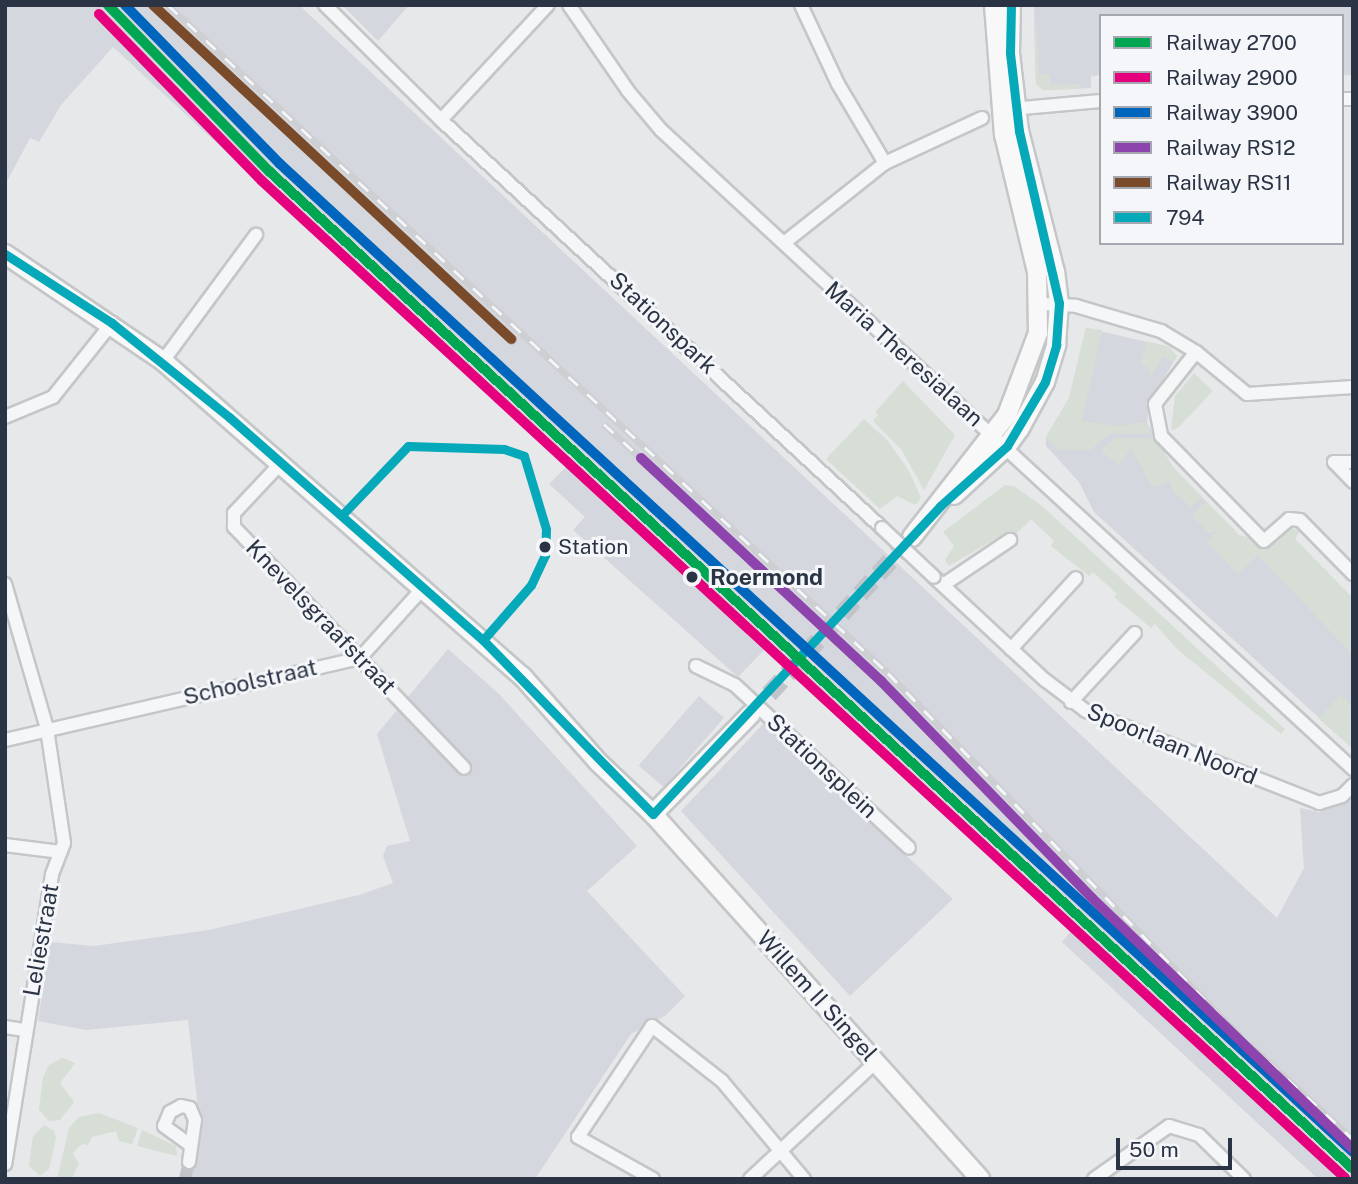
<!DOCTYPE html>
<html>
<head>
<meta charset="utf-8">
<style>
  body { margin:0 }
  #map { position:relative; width:1358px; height:1184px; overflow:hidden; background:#e6e8ea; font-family:"Public Sans",sans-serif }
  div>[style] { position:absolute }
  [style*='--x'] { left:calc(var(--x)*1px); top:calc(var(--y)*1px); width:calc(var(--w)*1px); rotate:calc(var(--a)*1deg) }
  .built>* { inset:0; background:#d4d7dd; transform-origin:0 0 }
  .green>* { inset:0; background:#d6ded6 }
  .street-tunnel>* { height:12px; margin-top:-6px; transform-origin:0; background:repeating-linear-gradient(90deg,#c1c4c9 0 12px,transparent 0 18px) }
  .secondary-tunnel>* { height:18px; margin-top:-9px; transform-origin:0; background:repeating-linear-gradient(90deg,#c1c4c9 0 18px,transparent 0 27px) }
  .roads { filter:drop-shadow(2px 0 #c4c6c8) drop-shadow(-2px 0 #c4c6c8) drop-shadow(0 2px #c4c6c8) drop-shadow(0 -2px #c4c6c8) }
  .street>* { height:12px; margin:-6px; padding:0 6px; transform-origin:6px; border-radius:6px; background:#f5f6f7 }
  .secondary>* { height:18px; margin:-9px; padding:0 9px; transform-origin:9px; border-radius:9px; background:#f8f8f8 }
  .rail>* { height:7px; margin-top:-3.5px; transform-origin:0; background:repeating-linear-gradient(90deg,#f4f6f9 0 13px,#cecfd2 0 26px); box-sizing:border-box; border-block:2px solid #cecfd2 }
  .bridges { filter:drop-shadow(2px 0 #c4c6c8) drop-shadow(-2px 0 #c4c6c8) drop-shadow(0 2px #c4c6c8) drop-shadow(0 -2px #c4c6c8) }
  .street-bridge>* { height:12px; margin:-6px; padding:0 6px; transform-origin:6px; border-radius:6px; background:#f5f6f7 }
  .bus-1>* { height:9px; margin:-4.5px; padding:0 4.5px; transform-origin:4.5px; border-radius:4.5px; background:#06a9b9 }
  .rail-1>* { height:10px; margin:-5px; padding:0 5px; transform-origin:5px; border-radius:5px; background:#00a651 }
  .rail-2>* { height:10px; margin:-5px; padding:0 5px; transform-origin:5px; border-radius:5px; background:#e5007d }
  .rail-3>* { height:10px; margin:-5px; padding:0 5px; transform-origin:5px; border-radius:5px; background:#0065bd }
  .rail-4>* { height:10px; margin:-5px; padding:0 5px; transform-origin:5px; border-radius:5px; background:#8e44ad }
  .rail-5>* { height:10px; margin:-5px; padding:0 5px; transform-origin:5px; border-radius:5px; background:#7a4b2a }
  .dots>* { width:19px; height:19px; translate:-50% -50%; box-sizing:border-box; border:4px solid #f4f6f9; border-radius:50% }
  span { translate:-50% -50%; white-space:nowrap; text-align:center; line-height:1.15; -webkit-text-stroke:6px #f4f6f9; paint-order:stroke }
  .bus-label { font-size:21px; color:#2b3445 }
  .left { translate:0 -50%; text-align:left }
  .street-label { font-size:23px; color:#2b3445 }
  .stop-label { font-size:23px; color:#2b3445; font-weight:700 }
  .frame { position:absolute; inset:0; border:7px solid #2b3445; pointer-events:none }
  .legend { position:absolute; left:1099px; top:14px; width:245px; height:231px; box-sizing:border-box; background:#f4f6f9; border:2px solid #a4a8b1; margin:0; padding:9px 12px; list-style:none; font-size:21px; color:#2b3445 }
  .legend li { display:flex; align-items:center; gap:14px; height:35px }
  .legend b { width:35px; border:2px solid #a4a8b1 }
  .scale { position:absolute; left:1116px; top:1138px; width:116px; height:32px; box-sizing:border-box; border:4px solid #2b3445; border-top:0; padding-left:9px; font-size:21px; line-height:24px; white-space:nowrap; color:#2b3445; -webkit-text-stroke:5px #f4f6f9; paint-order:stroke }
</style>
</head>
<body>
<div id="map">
  <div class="built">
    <div style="clip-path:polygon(5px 5px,299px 5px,1277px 918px,1304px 868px,1300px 808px,1319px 812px,1353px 800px,1353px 1179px,1318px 1179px,1062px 942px,1070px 932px,766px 648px,738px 677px,573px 530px,585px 517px,549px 484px,569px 464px,287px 201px,251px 175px,113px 47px,61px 105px,39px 142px,30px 138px,5px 185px)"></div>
    <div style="clip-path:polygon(342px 5px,409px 5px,378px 41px)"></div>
    <div style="clip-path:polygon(1034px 5px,1353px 5px,1353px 75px,1342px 75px,1342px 16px,1101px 16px,1101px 75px,1091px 76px,1091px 88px,1043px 90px,1036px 84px)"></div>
    <div style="clip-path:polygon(1086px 328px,1169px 347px,1177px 356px,1150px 402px,1147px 423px,1173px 467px,1239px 535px,1274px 545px,1292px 528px,1294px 539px,1353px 601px,1353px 749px,1094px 512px,1079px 482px,1046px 446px,1046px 437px,1069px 398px)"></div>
    <div style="clip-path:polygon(448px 649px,499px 694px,637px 846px,587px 891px,685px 996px,666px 1015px,631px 1034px,535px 1179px,189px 1179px,199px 1117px,188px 1020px,86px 1030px,38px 1021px,50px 942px,94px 946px,209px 930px,359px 895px,393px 883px,383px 856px,387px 846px,410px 841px,377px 734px)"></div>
    <div style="left:699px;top:696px;width:33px;height:92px;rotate:41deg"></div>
    <div style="clip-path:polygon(764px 723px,953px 899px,850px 996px,681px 811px)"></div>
  </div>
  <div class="green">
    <div style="clip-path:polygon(1034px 29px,1037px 29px,1039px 74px,1050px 74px,1051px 85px,1080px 84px,1080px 89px,1043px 90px,1036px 84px)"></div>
    <div style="clip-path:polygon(1086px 328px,1102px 330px,1082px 421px,1118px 426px,1140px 422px,1147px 424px,1151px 434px,1111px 433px,1090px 450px,1059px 450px,1046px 437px,1069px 398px)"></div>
    <div style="clip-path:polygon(1147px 341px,1169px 347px,1177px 356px,1172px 362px,1163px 356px,1151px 376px,1148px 367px,1140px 365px)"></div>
    <div style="clip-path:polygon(1194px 373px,1213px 391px,1178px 428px,1171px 430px,1175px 396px)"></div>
    <div style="clip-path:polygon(903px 381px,955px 435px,924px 490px,901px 449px,873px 421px,878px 415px,875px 412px)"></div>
    <div style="clip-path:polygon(864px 419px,887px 440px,909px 471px,921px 498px,915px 505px,897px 496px,880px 509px,826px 459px)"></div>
    <div style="clip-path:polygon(1115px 438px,1155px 439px,1173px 467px,1202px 497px,1191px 507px,1173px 492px,1170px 481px,1153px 488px,1131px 448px,1119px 465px,1101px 451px)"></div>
    <div style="clip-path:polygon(1005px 485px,1014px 486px,1042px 506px,1285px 729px,1281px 734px,1177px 649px,1155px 624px,1151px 628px,1114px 597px,1117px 594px,1093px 572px,1089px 576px,1051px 546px,1054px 541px,1031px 519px,1015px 535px,1009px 531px,949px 566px,945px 560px,954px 546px,943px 532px)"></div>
    <div style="clip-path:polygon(1206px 501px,1239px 535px,1259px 544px,1274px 544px,1292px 528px,1300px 531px,1295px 539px,1353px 598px,1353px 655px,1258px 555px,1238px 574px,1206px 541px,1219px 530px,1208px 533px,1192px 515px)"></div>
    <div style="clip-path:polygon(1341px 695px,1353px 708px,1353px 749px,1318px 718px)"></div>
    <div style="clip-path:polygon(62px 1058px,75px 1063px,60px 1083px,74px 1102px,60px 1120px,49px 1121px,39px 1110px,43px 1077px,49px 1065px)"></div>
    <div style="clip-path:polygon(99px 1113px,138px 1128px,132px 1144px,119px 1141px,116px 1131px,92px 1137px,88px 1145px,82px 1144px,73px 1153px,79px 1164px,72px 1178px,57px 1179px,69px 1128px,79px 1117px)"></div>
    <div style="clip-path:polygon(44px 1125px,54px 1131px,56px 1138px,49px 1169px,40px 1176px,29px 1166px,33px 1136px)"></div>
    <div style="clip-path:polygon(142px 1130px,176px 1146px,177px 1156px,137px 1146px)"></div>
  </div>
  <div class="street-tunnel">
    <div style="--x:185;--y:1179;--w:17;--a:-77"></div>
  </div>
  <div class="secondary-tunnel">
    <div style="--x:751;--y:714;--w:239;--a:-47.7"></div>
  </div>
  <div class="roads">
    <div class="street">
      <div style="--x:325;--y:5;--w:163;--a:44.8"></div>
      <div style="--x:441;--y:120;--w:601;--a:42.77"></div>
      <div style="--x:569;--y:5;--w:104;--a:55.5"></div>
      <div style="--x:628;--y:91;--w:51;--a:49.8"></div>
      <div style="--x:661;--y:130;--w:942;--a:42.72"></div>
      <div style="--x:801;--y:5;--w:87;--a:64.9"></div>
      <div style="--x:838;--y:84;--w:92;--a:59.3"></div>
      <div style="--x:1342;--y:99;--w:11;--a:0"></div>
      <div style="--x:1011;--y:109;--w:90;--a:-5.1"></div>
      <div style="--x:441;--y:120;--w:157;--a:-47.1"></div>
      <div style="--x:784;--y:243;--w:129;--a:-38.4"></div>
      <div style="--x:885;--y:163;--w:107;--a:-24.9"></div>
      <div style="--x:1041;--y:304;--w:35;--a:3"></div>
      <div style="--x:1076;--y:306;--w:89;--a:16.4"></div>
      <div style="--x:1161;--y:331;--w:41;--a:31"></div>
      <div style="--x:1196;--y:352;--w:66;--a:39.5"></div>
      <div style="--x:1247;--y:394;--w:106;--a:-3.8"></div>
      <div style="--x:1196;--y:352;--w:66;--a:128.3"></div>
      <div style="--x:1155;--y:404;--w:33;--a:79"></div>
      <div style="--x:1161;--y:436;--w:147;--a:45.6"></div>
      <div style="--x:1264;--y:541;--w:33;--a:-41"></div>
      <div style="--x:1289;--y:519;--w:11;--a:5"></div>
      <div style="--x:1300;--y:520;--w:76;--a:45.5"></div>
      <div style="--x:163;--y:361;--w:157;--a:-53.6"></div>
      <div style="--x:5;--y:417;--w:52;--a:-22.6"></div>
      <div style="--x:53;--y:397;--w:95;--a:-51.4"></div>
      <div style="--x:1353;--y:462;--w:19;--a:180"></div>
      <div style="--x:1334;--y:462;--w:28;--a:46"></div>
      <div style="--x:281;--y:463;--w:69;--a:133.2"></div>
      <div style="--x:234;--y:513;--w:14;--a:90"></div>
      <div style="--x:234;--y:527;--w:333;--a:46.3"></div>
      <div style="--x:934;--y:577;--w:151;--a:42.9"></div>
      <div style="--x:1045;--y:680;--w:51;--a:37.1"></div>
      <div style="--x:1086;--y:711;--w:251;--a:21.5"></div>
      <div style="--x:1319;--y:803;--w:24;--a:-17"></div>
      <div style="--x:1342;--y:796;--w:16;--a:-45"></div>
      <div style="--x:5;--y:584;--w:151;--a:73.8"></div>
      <div style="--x:47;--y:729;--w:115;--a:81.5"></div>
      <div style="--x:64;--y:843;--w:34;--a:111"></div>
      <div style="--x:52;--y:875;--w:293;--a:99.2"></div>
      <div style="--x:943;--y:585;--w:81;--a:-33.9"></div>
      <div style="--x:1011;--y:649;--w:96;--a:-47.5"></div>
      <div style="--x:696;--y:666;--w:43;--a:26"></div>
      <div style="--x:735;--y:685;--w:238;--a:43.1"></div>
      <div style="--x:1071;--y:702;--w:94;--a:-47.2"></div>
      <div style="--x:5;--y:740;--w:364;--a:-13"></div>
      <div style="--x:360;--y:658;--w:96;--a:-48"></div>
      <div style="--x:5;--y:845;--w:56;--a:7.1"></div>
      <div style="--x:5;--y:1027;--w:20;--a:9"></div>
      <div style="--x:189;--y:1162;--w:42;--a:-81.9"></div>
      <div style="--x:195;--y:1120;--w:13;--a:-113"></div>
      <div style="--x:190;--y:1108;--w:9;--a:-167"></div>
      <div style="--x:181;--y:1106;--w:13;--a:151"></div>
      <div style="--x:170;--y:1112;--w:15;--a:113"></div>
      <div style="--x:164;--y:1126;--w:31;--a:36"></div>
      <div style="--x:653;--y:1179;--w:86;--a:-150.8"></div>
      <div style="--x:578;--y:1137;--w:133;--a:-56.3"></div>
      <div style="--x:652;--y:1026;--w:89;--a:38.2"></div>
      <div style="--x:722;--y:1081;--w:128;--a:50.1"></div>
      <div style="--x:750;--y:1179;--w:172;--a:-42.9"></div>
      <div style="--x:1094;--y:1179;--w:92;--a:-35.2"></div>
      <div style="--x:1169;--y:1126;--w:31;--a:17"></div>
      <div style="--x:1199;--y:1135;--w:63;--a:44.4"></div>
    </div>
    <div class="secondary">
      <div style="--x:5;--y:254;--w:191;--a:34.1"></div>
      <div style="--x:163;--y:361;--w:478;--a:41.3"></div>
      <div style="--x:522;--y:676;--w:115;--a:48.5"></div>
      <div style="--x:598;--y:762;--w:76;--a:43.4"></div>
      <div style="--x:653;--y:814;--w:490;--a:48.1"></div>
      <div style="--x:954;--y:495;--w:72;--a:-42.8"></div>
      <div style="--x:1007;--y:446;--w:22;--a:-54"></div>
      <div style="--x:1020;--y:428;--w:52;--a:-61.5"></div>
      <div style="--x:1045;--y:382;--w:39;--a:-73"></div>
      <div style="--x:1056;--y:345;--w:42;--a:-85.9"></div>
      <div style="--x:1059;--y:303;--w:31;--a:-97"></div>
      <div style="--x:1055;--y:272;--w:146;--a:-104.3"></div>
      <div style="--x:1019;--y:131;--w:79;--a:-96.6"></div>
      <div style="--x:1010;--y:53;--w:48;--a:-88.8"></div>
      <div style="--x:912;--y:537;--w:155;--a:-52.1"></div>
      <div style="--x:1007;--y:415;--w:88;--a:-69.3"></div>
      <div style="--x:1038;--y:333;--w:61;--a:-90.9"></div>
      <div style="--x:1037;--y:272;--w:141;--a:-103.5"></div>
      <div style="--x:1004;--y:135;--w:130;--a:-94.4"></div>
      <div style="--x:653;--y:814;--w:140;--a:-45.6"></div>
    </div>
  </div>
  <div class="rail">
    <div style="--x:168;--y:5;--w:982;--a:42.85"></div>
    <div style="--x:888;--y:673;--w:506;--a:45.88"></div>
    <div style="--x:604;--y:424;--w:50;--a:42.6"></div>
    <div style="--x:1249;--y:1044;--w:141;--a:42.4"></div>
  </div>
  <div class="bridges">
    <div class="street-bridge">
      <div style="--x:882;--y:528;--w:71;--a:43.3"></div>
    </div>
  </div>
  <div class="bus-1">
    <div style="--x:5;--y:254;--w:127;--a:32.8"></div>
    <div style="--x:112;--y:323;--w:150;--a:38.8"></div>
    <div style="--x:229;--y:417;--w:338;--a:41.3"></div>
    <div style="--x:483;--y:640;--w:243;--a:45.7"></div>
    <div style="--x:342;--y:515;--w:95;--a:-46.3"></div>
    <div style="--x:408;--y:446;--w:96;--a:1.8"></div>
    <div style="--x:504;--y:449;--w:21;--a:19"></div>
    <div style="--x:524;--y:456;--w:76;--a:73.2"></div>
    <div style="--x:546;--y:529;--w:26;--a:92"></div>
    <div style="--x:545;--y:555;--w:33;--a:115"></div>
    <div style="--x:531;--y:585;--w:73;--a:131.1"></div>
    <div style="--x:653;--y:814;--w:421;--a:-47"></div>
    <div style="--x:940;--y:506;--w:90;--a:-41.8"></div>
    <div style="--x:1007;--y:446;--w:74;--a:-59.3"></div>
    <div style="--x:1045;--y:382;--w:39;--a:-73"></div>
    <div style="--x:1056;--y:345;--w:42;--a:-85.9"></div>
    <div style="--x:1059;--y:303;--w:177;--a:-103.1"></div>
    <div style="--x:1019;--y:131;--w:79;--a:-96.6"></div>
    <div style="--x:1010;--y:53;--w:48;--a:-88.8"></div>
  </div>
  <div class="rail-1">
    <div style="--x:108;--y:5;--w:233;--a:45.9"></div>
    <div style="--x:270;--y:172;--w:1472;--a:42.63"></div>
  </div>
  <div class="rail-2">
    <div style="--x:99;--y:14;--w:233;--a:45.7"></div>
    <div style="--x:262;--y:181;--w:1472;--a:42.63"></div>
  </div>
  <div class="rail-3">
    <div style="--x:125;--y:5;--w:221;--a:45.7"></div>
    <div style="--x:279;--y:163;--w:1460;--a:42.64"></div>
  </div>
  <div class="rail-4">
    <div style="--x:641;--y:458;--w:328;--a:42.9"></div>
    <div style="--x:881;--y:681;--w:303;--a:45.8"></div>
    <div style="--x:1092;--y:898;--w:362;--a:43.9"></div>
  </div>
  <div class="rail-5">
    <div style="--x:153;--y:5;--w:490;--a:43"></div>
  </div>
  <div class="dots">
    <div style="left:545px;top:547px;background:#2b3445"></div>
    <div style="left:692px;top:577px;background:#2b3445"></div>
  </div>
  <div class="bus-label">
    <span class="left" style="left:558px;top:547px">Station</span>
  </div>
  <div class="street-label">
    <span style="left:663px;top:323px;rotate:43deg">Stationspark</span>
    <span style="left:904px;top:354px;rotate:42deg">Maria Theresialaan</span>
    <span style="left:321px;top:617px;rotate:46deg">Knevelsgraafstraat</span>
    <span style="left:250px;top:682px;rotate:-13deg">Schoolstraat</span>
    <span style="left:1172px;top:744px;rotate:22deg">Spoorlaan Noord</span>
    <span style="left:822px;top:766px;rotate:43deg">Stationsplein</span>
    <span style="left:41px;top:940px;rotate:-80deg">Leliestraat</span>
    <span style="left:817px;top:996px;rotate:48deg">Willem II Singel</span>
  </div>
  <div class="stop-label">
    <span class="left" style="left:710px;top:577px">Roermond</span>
  </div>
  <div class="frame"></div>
  <ul class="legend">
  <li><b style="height:9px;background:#00a651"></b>Railway 2700</li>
  <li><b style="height:9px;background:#e5007d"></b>Railway 2900</li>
  <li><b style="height:9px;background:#0065bd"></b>Railway 3900</li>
  <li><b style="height:9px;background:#8e44ad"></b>Railway RS12</li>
  <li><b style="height:9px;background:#7a4b2a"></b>Railway RS11</li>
  <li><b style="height:9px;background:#06a9b9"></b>794</li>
  </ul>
  <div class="scale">50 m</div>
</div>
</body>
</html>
